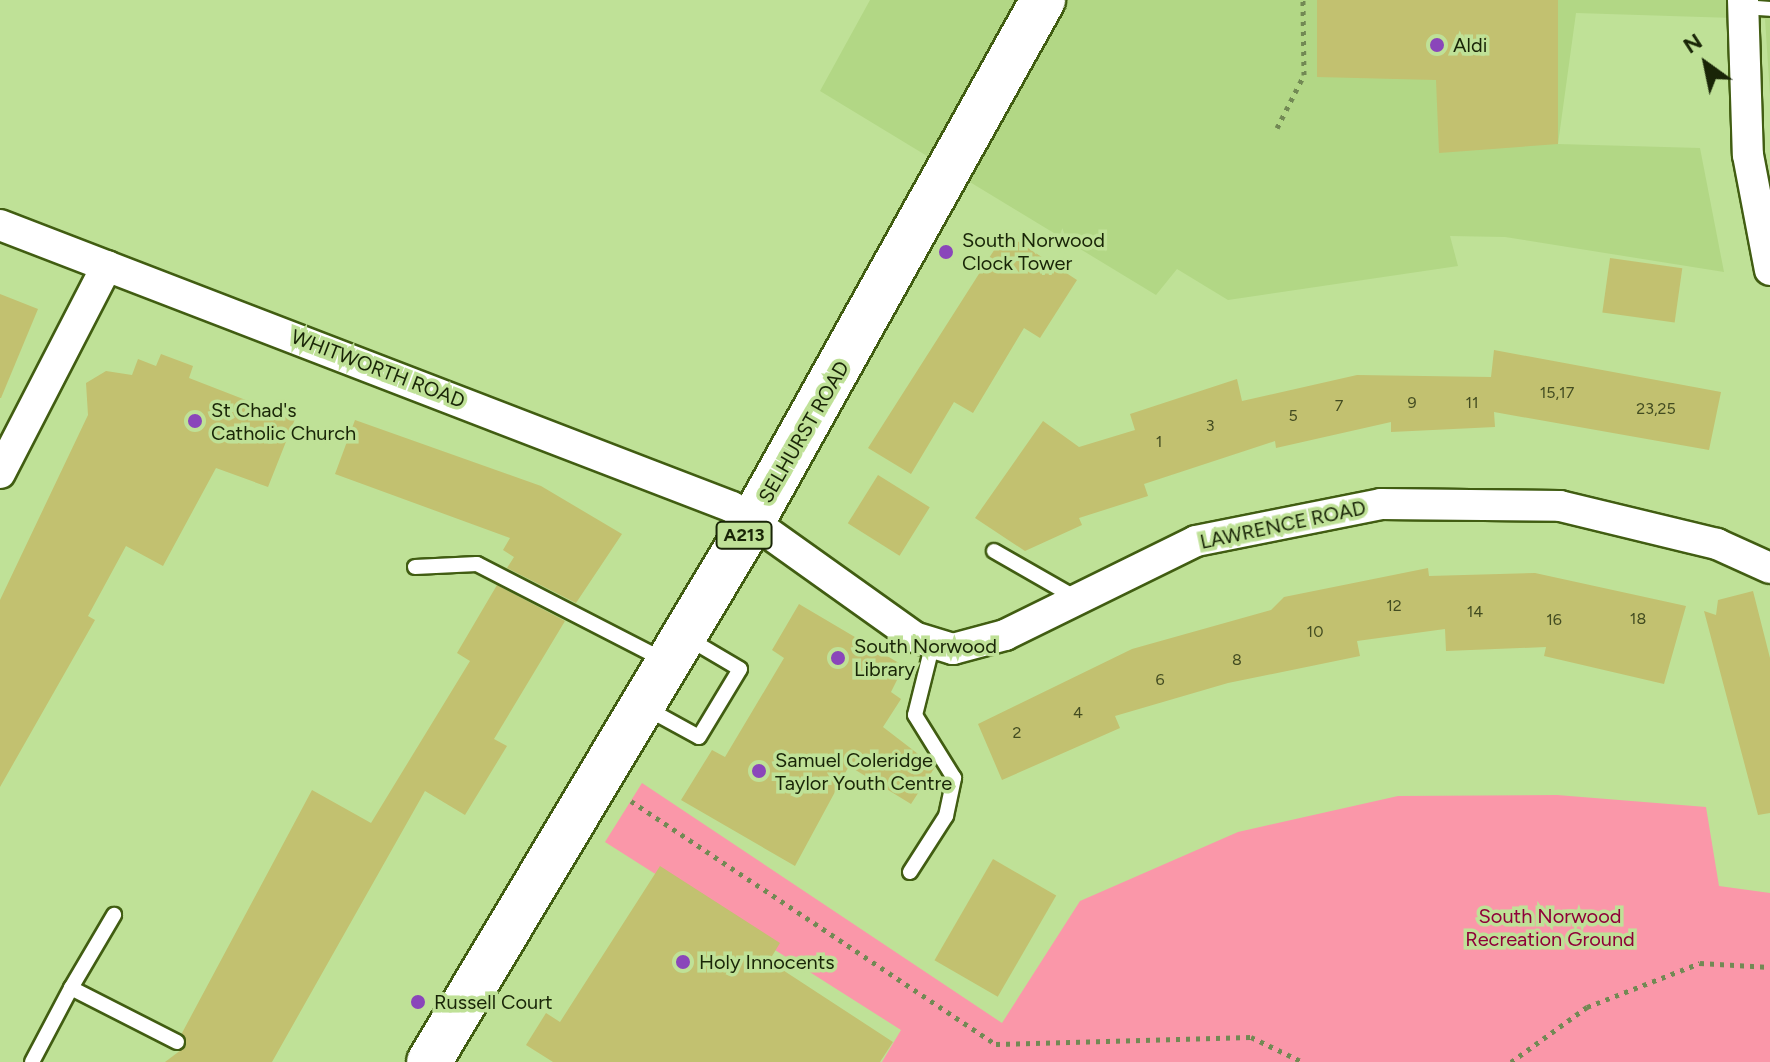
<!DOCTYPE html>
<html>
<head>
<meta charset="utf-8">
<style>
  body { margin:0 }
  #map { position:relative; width:1770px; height:1062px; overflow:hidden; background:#bfe197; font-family:Figtree,sans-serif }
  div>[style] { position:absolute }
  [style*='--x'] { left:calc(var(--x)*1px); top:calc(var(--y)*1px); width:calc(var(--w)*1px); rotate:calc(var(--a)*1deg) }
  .built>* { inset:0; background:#b2d785 }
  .green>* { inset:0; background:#fa97a9 }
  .building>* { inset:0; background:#c2c170; transform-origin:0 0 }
  .path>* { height:5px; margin-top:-2.5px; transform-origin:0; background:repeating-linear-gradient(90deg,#728954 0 4px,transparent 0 10px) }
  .roads { filter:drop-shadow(2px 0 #415d12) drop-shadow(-2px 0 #415d12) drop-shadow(0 2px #415d12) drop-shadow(0 -2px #415d12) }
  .service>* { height:14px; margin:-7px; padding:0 7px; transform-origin:7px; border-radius:7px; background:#fff }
  .minor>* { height:30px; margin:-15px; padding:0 15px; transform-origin:15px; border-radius:15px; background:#fff }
  .primary>* { height:44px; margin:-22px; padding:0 22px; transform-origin:22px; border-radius:22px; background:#fff }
  .dots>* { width:22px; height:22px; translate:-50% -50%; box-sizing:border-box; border:4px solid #bfe197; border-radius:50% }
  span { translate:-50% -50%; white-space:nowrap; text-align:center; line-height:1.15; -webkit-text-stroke:7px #bfe197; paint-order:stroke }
  .number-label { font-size:16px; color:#434c21 }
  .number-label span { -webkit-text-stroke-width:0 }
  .shield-label span { padding:2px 6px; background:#bfe197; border:2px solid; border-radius:6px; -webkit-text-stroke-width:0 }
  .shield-label { font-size:18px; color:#192507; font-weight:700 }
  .poi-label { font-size:20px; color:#192507 }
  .left { translate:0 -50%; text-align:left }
  .street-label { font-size:20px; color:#192507 }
  .park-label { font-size:20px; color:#8f0039 }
  .north { position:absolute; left:1666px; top:24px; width:80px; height:80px; -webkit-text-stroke:6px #bfe197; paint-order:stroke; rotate:327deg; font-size:22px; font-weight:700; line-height:32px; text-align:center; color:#192507 }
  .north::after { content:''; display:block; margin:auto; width:28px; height:36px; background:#192507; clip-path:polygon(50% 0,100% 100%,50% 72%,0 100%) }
</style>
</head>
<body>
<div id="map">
  <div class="built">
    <div style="clip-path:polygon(870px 0,1770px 0,1770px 95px,1765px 19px,1576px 13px,1558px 144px,1700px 148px,1724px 272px,1505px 237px,1450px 236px,1458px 266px,1228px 300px,1177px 269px,1156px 295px,820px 91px)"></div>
  </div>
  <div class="green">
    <div style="clip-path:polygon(642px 783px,1002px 1023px,1080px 901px,1238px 832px,1398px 796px,1557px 795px,1706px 807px,1719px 886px,1770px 893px,1770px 1062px,882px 1062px,901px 1030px,605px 842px)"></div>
  </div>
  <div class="building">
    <div style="clip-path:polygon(1317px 0,1558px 0,1558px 144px,1439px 153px,1436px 80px,1317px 77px)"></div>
    <div style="clip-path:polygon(1005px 233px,1077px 280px,1040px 338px,1024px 328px,973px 413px,954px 402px,911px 474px,868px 448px)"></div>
    <div style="left:1610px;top:258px;width:73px;height:55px;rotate:8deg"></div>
    <div style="clip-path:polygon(0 294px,38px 309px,1px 398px,0 398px)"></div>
    <div style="clip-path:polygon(1494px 350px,1721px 392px,1709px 450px,1494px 412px,1495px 427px,1391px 432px,1391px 422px,1276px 448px,1275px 441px,1144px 484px,1148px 496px,1079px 518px,1082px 525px,1025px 551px,975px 518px,1043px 421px,1079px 447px,1135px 430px,1130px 414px,1237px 379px,1242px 401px,1357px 375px,1491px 377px)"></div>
    <div style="clip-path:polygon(161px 354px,193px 366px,189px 378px,295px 419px,268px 487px,216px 468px,163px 566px,126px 546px,88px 616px,95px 620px,0 787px,0 600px,88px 415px,86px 383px,106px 371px,132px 375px,138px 359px,156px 366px)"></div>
    <div style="clip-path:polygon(355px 420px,541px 486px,622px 534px,576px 603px,507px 568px,514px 557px,503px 550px,510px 538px,335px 474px)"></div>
    <div style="left:878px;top:475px;width:61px;height:57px;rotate:32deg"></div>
    <div style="clip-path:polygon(1428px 568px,1429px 576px,1535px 573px,1686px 606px,1664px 684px,1544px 656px,1546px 647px,1446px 651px,1445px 629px,1357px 641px,1360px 656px,1228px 683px,1115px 716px,1120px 728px,1002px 780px,978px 724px,1132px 649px,1271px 610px,1284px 597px)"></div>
    <div style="clip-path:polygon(497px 585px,565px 621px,494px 739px,507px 746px,465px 815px,425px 791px,272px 1062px,165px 1062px,185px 1047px,182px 1033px,312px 790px,371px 823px,470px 661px,457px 653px)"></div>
    <div style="clip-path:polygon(1753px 591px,1770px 658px,1770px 813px,1758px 815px,1704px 611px,1716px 615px,1718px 600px)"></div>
    <div style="clip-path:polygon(799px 604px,904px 666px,891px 692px,901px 699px,883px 727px,935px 767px,911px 804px,849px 766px,795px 866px,681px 800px,712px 750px,725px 757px,784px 658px,772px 650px)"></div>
    <div style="left:993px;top:859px;width:73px;height:117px;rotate:30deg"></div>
    <div style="clip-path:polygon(660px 866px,780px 943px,769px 961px,893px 1042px,880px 1062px,553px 1062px,526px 1045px,546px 1013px,560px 1022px)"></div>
  </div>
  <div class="path">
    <div style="--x:1277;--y:128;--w:59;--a:-63"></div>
    <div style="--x:1304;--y:75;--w:75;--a:-90.8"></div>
    <div style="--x:631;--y:801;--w:438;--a:33.7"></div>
    <div style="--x:996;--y:1044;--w:255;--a:-1.6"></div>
    <div style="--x:1251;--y:1037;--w:58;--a:25.7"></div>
    <div style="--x:1511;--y:1062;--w:94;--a:-35.9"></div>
    <div style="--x:1587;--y:1007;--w:121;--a:-21.3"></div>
    <div style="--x:1700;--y:963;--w:70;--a:3.3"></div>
  </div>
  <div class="roads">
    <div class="service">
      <div style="--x:1743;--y:7;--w:27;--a:4"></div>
      <div style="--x:994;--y:551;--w:95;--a:29.8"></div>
      <div style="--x:415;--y:567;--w:62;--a:-2.8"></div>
      <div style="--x:477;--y:564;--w:210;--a:27.2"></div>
      <div style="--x:646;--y:708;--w:60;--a:28.7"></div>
      <div style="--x:699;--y:737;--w:79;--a:-58.9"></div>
      <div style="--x:740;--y:669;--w:59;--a:-149.5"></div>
      <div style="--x:910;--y:872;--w:67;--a:-57.3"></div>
      <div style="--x:946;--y:816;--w:39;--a:-78"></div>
      <div style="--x:954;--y:778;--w:74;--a:-121.8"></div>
      <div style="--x:915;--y:715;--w:74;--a:-76"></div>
      <div style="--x:71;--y:988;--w:85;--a:-59.5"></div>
      <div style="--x:32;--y:1062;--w:84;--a:-62.2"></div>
      <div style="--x:71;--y:988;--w:119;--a:27"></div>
    </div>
    <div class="minor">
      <div style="--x:1743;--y:0;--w:155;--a:88.2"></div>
      <div style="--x:1748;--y:155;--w:117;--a:79.2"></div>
      <div style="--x:0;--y:225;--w:784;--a:21.07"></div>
      <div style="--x:732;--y:507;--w:224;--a:35.5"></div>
      <div style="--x:914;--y:637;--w:41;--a:17.1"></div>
      <div style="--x:953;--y:649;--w:54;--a:-15.1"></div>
      <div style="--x:1005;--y:635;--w:213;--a:-26.2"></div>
      <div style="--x:1196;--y:541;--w:189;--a:-11.3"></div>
      <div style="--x:1381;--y:504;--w:179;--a:0.6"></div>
      <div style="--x:1560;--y:506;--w:162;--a:13.6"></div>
      <div style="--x:1717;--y:544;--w:58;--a:24.4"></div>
      <div style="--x:0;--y:473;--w:233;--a:-62.7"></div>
    </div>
    <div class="primary">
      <div style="--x:429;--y:1062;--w:629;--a:-59.11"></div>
      <div style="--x:752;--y:522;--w:598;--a:-60.86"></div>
    </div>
  </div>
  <div class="dots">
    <div style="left:1437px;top:45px;background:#8a46ba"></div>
    <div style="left:946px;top:252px;background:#8a46ba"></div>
    <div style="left:195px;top:421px;background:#8a46ba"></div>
    <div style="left:838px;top:658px;background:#8a46ba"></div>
    <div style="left:759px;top:771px;background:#8a46ba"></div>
    <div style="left:683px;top:962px;background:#8a46ba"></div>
    <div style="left:418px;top:1002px;background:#8a46ba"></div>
  </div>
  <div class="number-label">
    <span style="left:1557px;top:393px">15,17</span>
    <span style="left:1412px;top:403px">9</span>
    <span style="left:1472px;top:403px">11</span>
    <span style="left:1339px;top:406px">7</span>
    <span style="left:1656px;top:409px">23,25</span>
    <span style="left:1293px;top:416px">5</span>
    <span style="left:1210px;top:426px">3</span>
    <span style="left:1159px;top:442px">1</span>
    <span style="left:1394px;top:606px">12</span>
    <span style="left:1475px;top:612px">14</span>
    <span style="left:1638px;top:619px">18</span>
    <span style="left:1554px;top:620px">16</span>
    <span style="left:1315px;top:632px">10</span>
    <span style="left:1237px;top:660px">8</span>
    <span style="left:1160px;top:680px">6</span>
    <span style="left:1078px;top:713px">4</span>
    <span style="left:1017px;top:733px">2</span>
  </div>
  <div class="shield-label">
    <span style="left:744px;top:535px">A213</span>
  </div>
  <div class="poi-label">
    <span class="left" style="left:1453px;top:45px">Aldi</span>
    <span class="left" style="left:962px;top:252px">South Norwood<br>Clock Tower</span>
    <span class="left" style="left:211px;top:422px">St Chad's<br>Catholic Church</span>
    <span class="left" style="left:854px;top:658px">South Norwood<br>Library</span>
    <span class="left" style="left:775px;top:772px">Samuel Coleridge<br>Taylor Youth Centre</span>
    <span class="left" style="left:699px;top:962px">Holy Innocents</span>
    <span class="left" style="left:434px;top:1002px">Russell Court</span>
  </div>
  <div class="street-label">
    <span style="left:378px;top:369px;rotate:21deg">WHITWORTH ROAD</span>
    <span style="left:804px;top:432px;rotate:-60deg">SELHURST ROAD</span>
    <span style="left:1283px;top:525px;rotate:-12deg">LAWRENCE ROAD</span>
  </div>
  <div class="park-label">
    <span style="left:1550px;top:928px">South Norwood<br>Recreation Ground</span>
  </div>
  <div class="north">N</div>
</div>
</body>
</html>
